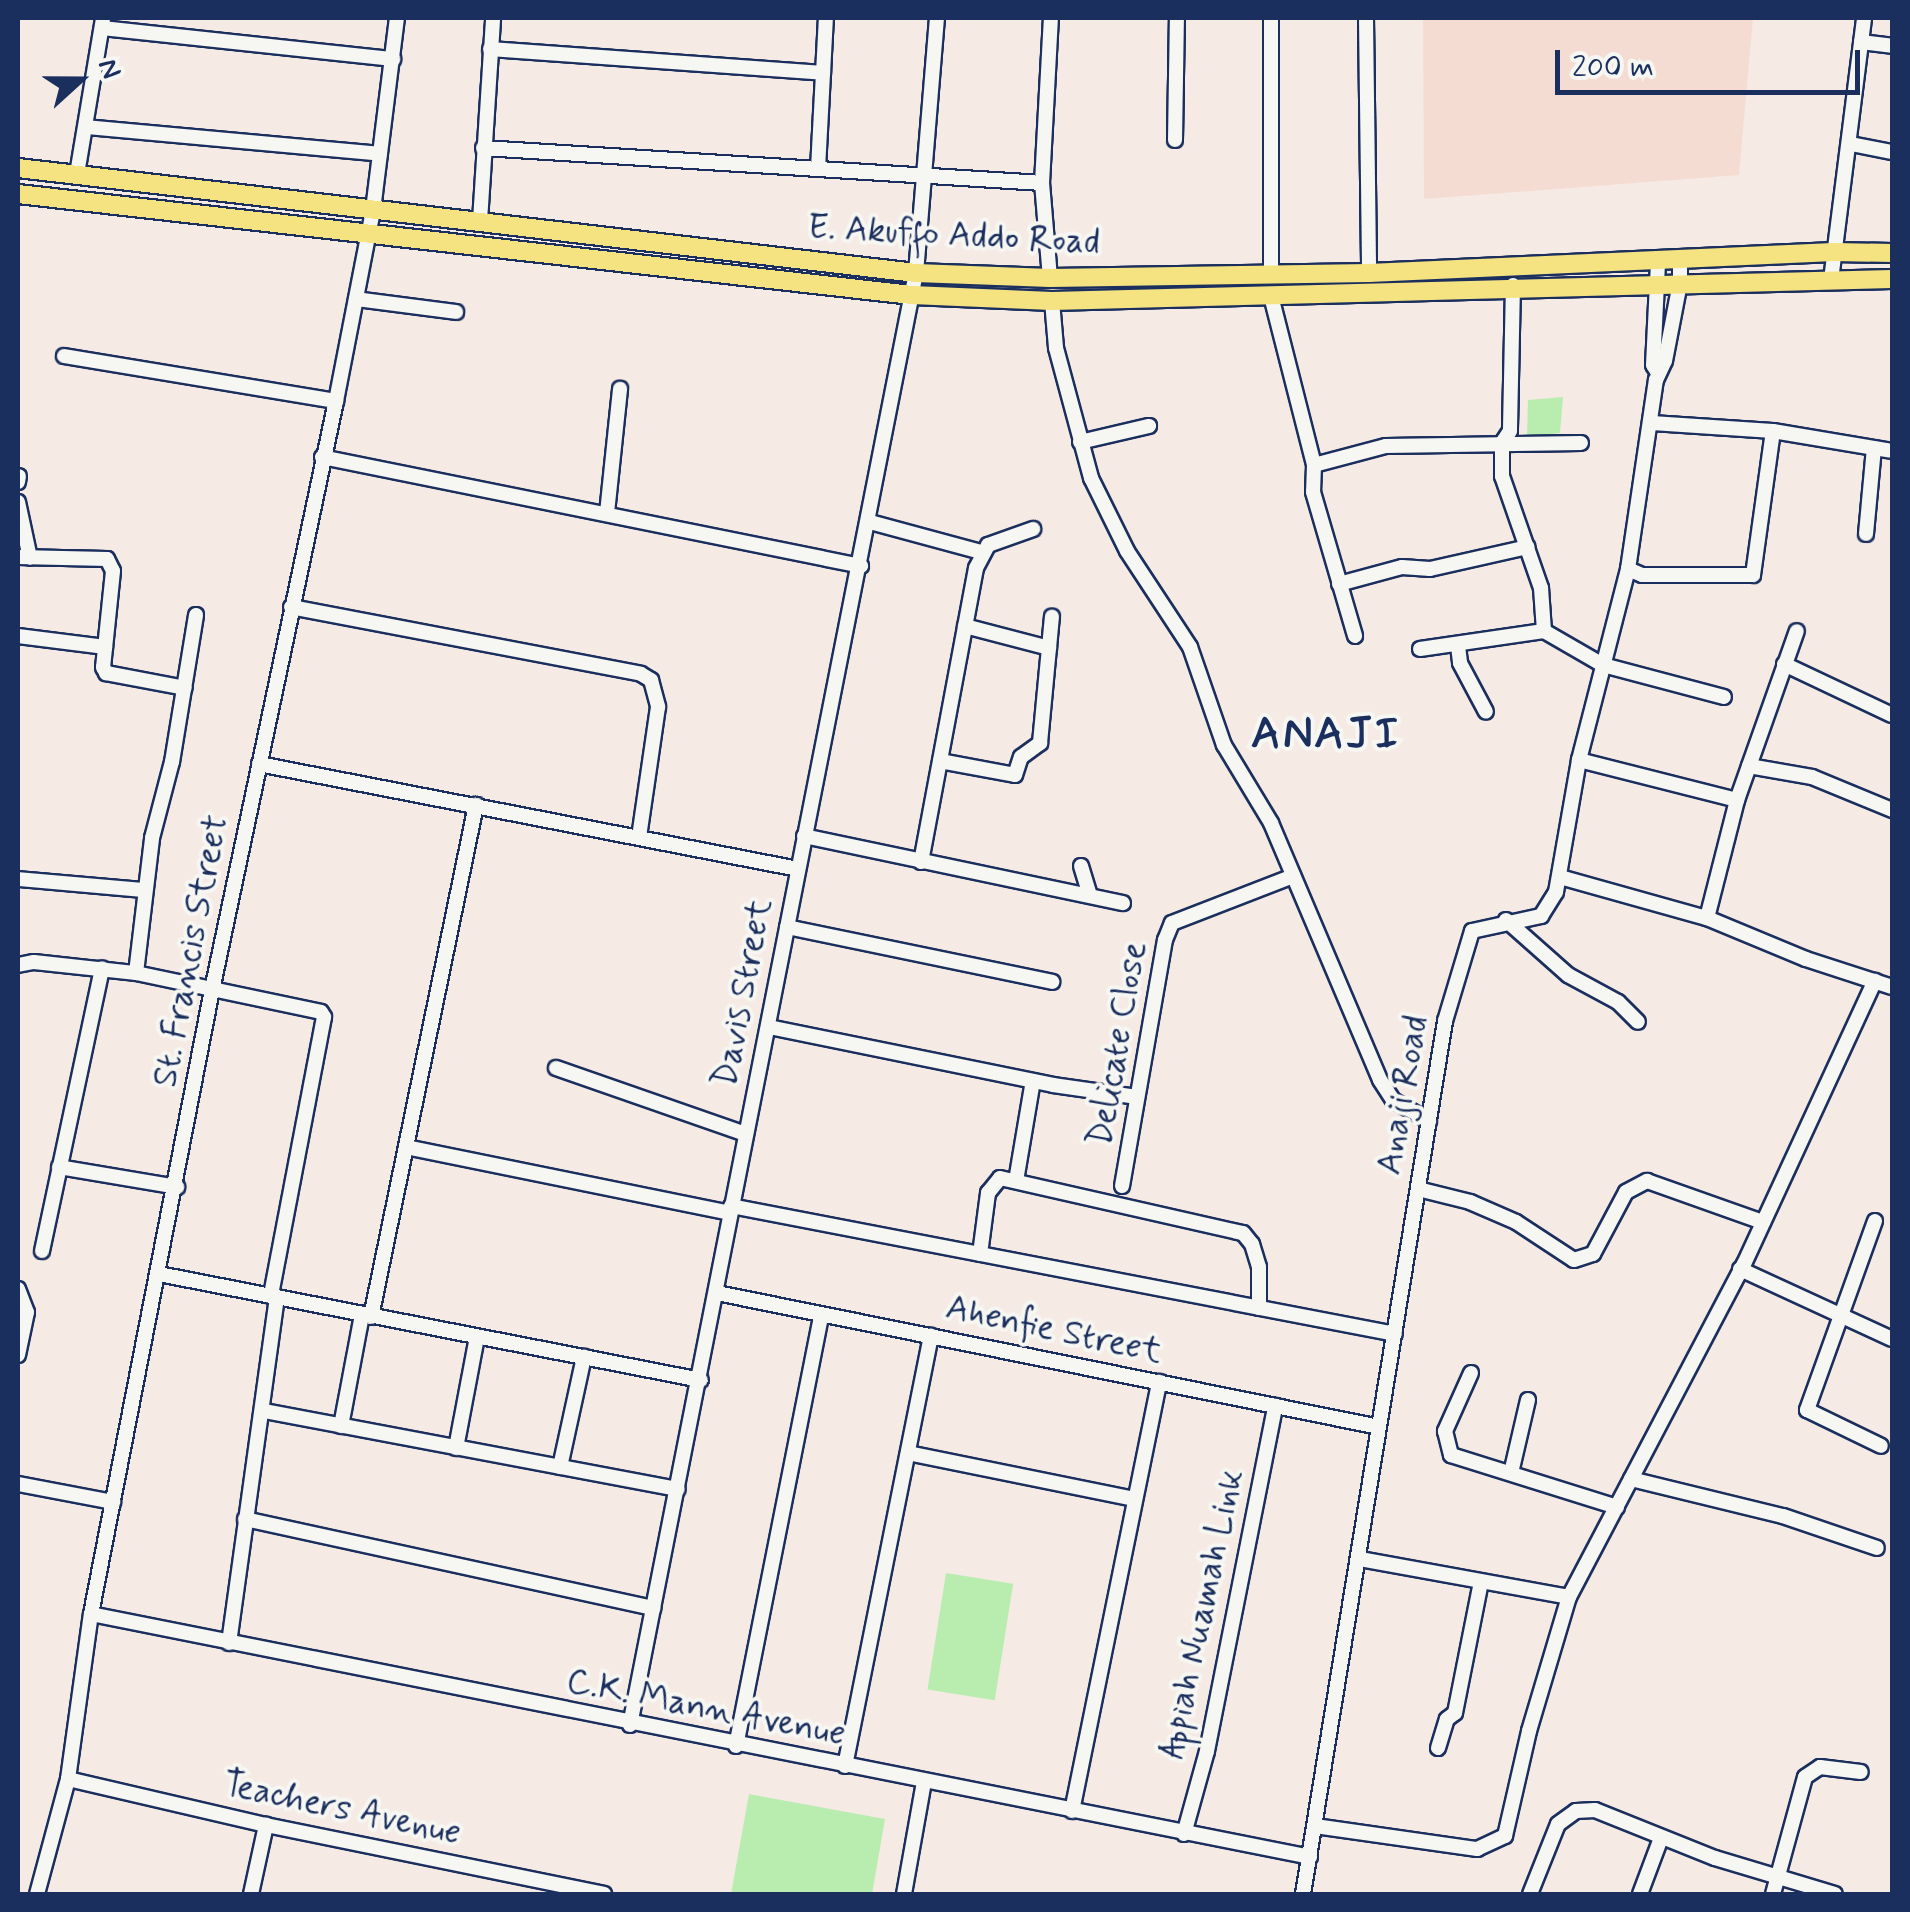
<!DOCTYPE html>
<html>
<head>
<meta charset="utf-8">
<style>
  body { margin:0 }
  #map { position:relative; width:1910px; height:1912px; overflow:hidden; background:#f6eae4; font-family:Mynerve,sans-serif }
  div>[style] { position:absolute }
  [style*='--x'] { left:calc(var(--x)*1px); top:calc(var(--y)*1px); width:calc(var(--w)*1px); rotate:calc(var(--a)*1deg) }
  .built>* { inset:0; background:#f5dcd3 }
  .green>* { inset:0; background:#b8edaf; transform-origin:0 0 }
  .roads { filter:drop-shadow(2px 0 #1b2f5e) drop-shadow(-2px 0 #1b2f5e) drop-shadow(0 2px #1b2f5e) drop-shadow(0 -2px #1b2f5e) }
  .minor>* { height:14px; margin:-7px; padding:0 7px; transform-origin:7px; border-radius:7px; background:#f6f6f2 }
  .major>* { height:18px; margin:-9px; padding:0 9px; transform-origin:9px; border-radius:9px; background:#f5e382 }
  span { translate:-50% -50%; white-space:nowrap; text-align:center; line-height:1.15; -webkit-text-stroke:8px #f6f6f2; paint-order:stroke }
  .street-label { font-size:35px; color:#1b2f5e }
  .district-label { font-size:45px; color:#1b2f5e; font-weight:700; letter-spacing:2.5px }
  .frame { position:absolute; inset:0; border:20px solid #1b2f5e; pointer-events:none }
  .north { position:absolute; left:30px; top:30px; width:100px; height:100px; -webkit-text-stroke:8px #f6f6f2; paint-order:stroke; rotate:69deg; font-size:28px; font-weight:700; line-height:40px; text-align:center; color:#1b2f5e }
  .north::after { content:''; display:block; margin:auto; width:35px; height:45px; background:#1b2f5e; clip-path:polygon(50% 0,100% 100%,50% 72%,0 100%) }
  .scale { position:absolute; left:1555px; top:50px; width:305px; height:45px; box-sizing:border-box; border:5px solid #1b2f5e; border-top:0; padding-left:12px; font-size:30px; line-height:35px; white-space:nowrap; color:#1b2f5e; -webkit-text-stroke:8px #f6f6f2; paint-order:stroke }
</style>
</head>
<body>
<div id="map">
  <div class="built">
    <div style="clip-path:polygon(1423px 18px,1753px 18px,1739px 175px,1424px 199px)"></div>
  </div>
  <div class="green">
    <div style="clip-path:polygon(1563px 397px,1560px 433px,1527px 437px,1528px 400px)"></div>
    <div style="left:946px;top:1573px;width:68px;height:118px;rotate:9deg"></div>
    <div style="clip-path:polygon(749px 1794px,885px 1819px,872px 1894px,731px 1894px)"></div>
  </div>
  <div class="roads">
    <div class="minor">
      <div style="--x:1366;--y:18;--w:255;--a:89.3"></div>
      <div style="--x:102;--y:28;--w:293;--a:6.1"></div>
      <div style="--x:1861;--y:42;--w:31;--a:7"></div>
      <div style="--x:490;--y:49;--w:334;--a:4.1"></div>
      <div style="--x:86;--y:127;--w:295;--a:5.2"></div>
      <div style="--x:1175;--y:140;--w:122;--a:-89.1"></div>
      <div style="--x:1851;--y:144;--w:42;--a:11"></div>
      <div style="--x:483;--y:148;--w:560;--a:3.58"></div>
      <div style="--x:818;--y:169;--w:151;--a:-87"></div>
      <div style="--x:77;--y:174;--w:158;--a:-80.5"></div>
      <div style="--x:480;--y:221;--w:203;--a:-86.3"></div>
      <div style="--x:1271;--y:273;--w:255;--a:-90"></div>
      <div style="--x:1050;--y:278;--w:95;--a:-94.8"></div>
      <div style="--x:1042;--y:183;--w:165;--a:-86.9"></div>
      <div style="--x:1831;--y:280;--w:264;--a:-82.8"></div>
      <div style="--x:1513;--y:285;--w:146;--a:91.2"></div>
      <div style="--x:1510;--y:431;--w:14;--a:124"></div>
      <div style="--x:1502;--y:443;--w:33;--a:90"></div>
      <div style="--x:1502;--y:476;--w:119;--a:70.8"></div>
      <div style="--x:1541;--y:588;--w:43;--a:86"></div>
      <div style="--x:1271;--y:296;--w:174;--a:75.7"></div>
      <div style="--x:1314;--y:465;--w:27;--a:92"></div>
      <div style="--x:1313;--y:492;--w:150;--a:73.7"></div>
      <div style="--x:356;--y:299;--w:101;--a:7.4"></div>
      <div style="--x:1052;--y:301;--w:47;--a:85.1"></div>
      <div style="--x:1056;--y:348;--w:135;--a:74.9"></div>
      <div style="--x:1091;--y:478;--w:81;--a:63.7"></div>
      <div style="--x:1127;--y:551;--w:115;--a:56.7"></div>
      <div style="--x:1190;--y:647;--w:104;--a:70.9"></div>
      <div style="--x:1224;--y:745;--w:91;--a:58.9"></div>
      <div style="--x:1271;--y:823;--w:279;--a:67"></div>
      <div style="--x:1380;--y:1080;--w:24;--a:57"></div>
      <div style="--x:1393;--y:1100;--w:42;--a:30.3"></div>
      <div style="--x:64;--y:356;--w:276;--a:9.4"></div>
      <div style="--x:1658;--y:373;--w:9;--a:-122"></div>
      <div style="--x:1653;--y:365;--w:102;--a:-87.2"></div>
      <div style="--x:1652;--y:423;--w:121;--a:3.8"></div>
      <div style="--x:1773;--y:431;--w:121;--a:9.5"></div>
      <div style="--x:1080;--y:442;--w:71;--a:-13.1"></div>
      <div style="--x:322;--y:457;--w:550;--a:11.43"></div>
      <div style="--x:1314;--y:465;--w:74;--a:-14.8"></div>
      <div style="--x:1386;--y:446;--w:195;--a:-0.9"></div>
      <div style="--x:18;--y:482;--w:6;--a:-81"></div>
      <div style="--x:18;--y:502;--w:57;--a:77.9"></div>
      <div style="--x:607;--y:513;--w:125;--a:-84"></div>
      <div style="--x:870;--y:522;--w:115;--a:15.1"></div>
      <div style="--x:1866;--y:534;--w:86;--a:-84.7"></div>
      <div style="--x:18;--y:557;--w:89;--a:1.3"></div>
      <div style="--x:107;--y:559;--w:13;--a:63"></div>
      <div style="--x:113;--y:571;--w:97;--a:95.9"></div>
      <div style="--x:103;--y:667;--w:7;--a:63"></div>
      <div style="--x:106;--y:673;--w:80;--a:10.8"></div>
      <div style="--x:1628;--y:569;--w:15;--a:23"></div>
      <div style="--x:1642;--y:575;--w:111;--a:0"></div>
      <div style="--x:1753;--y:575;--w:145;--a:-82.1"></div>
      <div style="--x:1339;--y:584;--w:65;--a:-15.1"></div>
      <div style="--x:1402;--y:567;--w:28;--a:4"></div>
      <div style="--x:1430;--y:569;--w:100;--a:-12.7"></div>
      <div style="--x:291;--y:607;--w:356;--a:10.8"></div>
      <div style="--x:641;--y:674;--w:12;--a:31"></div>
      <div style="--x:651;--y:680;--w:28;--a:75"></div>
      <div style="--x:658;--y:707;--w:131;--a:98.3"></div>
      <div style="--x:965;--y:626;--w:87;--a:14.7"></div>
      <div style="--x:18;--y:636;--w:88;--a:7.2"></div>
      <div style="--x:1458;--y:646;--w:17;--a:83"></div>
      <div style="--x:1460;--y:663;--w:55;--a:62"></div>
      <div style="--x:1420;--y:649;--w:125;--a:-8.3"></div>
      <div style="--x:1544;--y:631;--w:68;--a:30"></div>
      <div style="--x:1603;--y:665;--w:125;--a:14.8"></div>
      <div style="--x:1784;--y:664;--w:119;--a:25.3"></div>
      <div style="--x:1579;--y:760;--w:163;--a:14.2"></div>
      <div style="--x:940;--y:761;--w:76;--a:10.6"></div>
      <div style="--x:1015;--y:775;--w:19;--a:-72"></div>
      <div style="--x:1021;--y:757;--w:24;--a:-36"></div>
      <div style="--x:1040;--y:743;--w:127;--a:-84.6"></div>
      <div style="--x:259;--y:764;--w:549;--a:11.02"></div>
      <div style="--x:1749;--y:766;--w:64;--a:9.9"></div>
      <div style="--x:1812;--y:777;--w:87;--a:22.4"></div>
      <div style="--x:804;--y:836;--w:326;--a:11.9"></div>
      <div style="--x:921;--y:862;--w:299;--a:-79.4"></div>
      <div style="--x:976;--y:568;--w:26;--a:-62"></div>
      <div style="--x:988;--y:545;--w:48;--a:-19.6"></div>
      <div style="--x:1081;--y:866;--w:30;--a:73"></div>
      <div style="--x:1560;--y:877;--w:153;--a:15.6"></div>
      <div style="--x:1707;--y:918;--w:107;--a:22.5"></div>
      <div style="--x:1806;--y:959;--w:90;--a:18"></div>
      <div style="--x:18;--y:879;--w:127;--a:5"></div>
      <div style="--x:1707;--y:918;--w:122;--a:-75.7"></div>
      <div style="--x:1737;--y:800;--w:179;--a:-70.5"></div>
      <div style="--x:1506;--y:920;--w:83;--a:41.6"></div>
      <div style="--x:1568;--y:975;--w:57;--a:28.4"></div>
      <div style="--x:1618;--y:1002;--w:28;--a:45"></div>
      <div style="--x:787;--y:927;--w:271;--a:11.7"></div>
      <div style="--x:18;--y:965;--w:16;--a:-11"></div>
      <div style="--x:34;--y:962;--w:103;--a:6.2"></div>
      <div style="--x:136;--y:973;--w:189;--a:11.9"></div>
      <div style="--x:321;--y:1012;--w:6;--a:59"></div>
      <div style="--x:324;--y:1017;--w:284;--a:100.8"></div>
      <div style="--x:136;--y:973;--w:136;--a:-83.2"></div>
      <div style="--x:152;--y:838;--w:79;--a:-75.3"></div>
      <div style="--x:172;--y:762;--w:149;--a:-80.7"></div>
      <div style="--x:769;--y:1027;--w:290;--a:11.5"></div>
      <div style="--x:1053;--y:1085;--w:85;--a:8.1"></div>
      <div style="--x:556;--y:1068;--w:201;--a:19.2"></div>
      <div style="--x:406;--y:1147;--w:331;--a:11.5"></div>
      <div style="--x:59;--y:1167;--w:120;--a:9.6"></div>
      <div style="--x:1016;--y:1181;--w:101;--a:-80.4"></div>
      <div style="--x:1122;--y:1186;--w:250;--a:-80.1"></div>
      <div style="--x:1165;--y:940;--w:18;--a:-68"></div>
      <div style="--x:1172;--y:923;--w:130;--a:-21.2"></div>
      <div style="--x:1418;--y:1189;--w:54;--a:14"></div>
      <div style="--x:1470;--y:1202;--w:50;--a:23.5"></div>
      <div style="--x:1516;--y:1222;--w:69;--a:33.2"></div>
      <div style="--x:1574;--y:1260;--w:20;--a:-18"></div>
      <div style="--x:1593;--y:1254;--w:70;--a:-62"></div>
      <div style="--x:1626;--y:1192;--w:24;--a:-28"></div>
      <div style="--x:1647;--y:1181;--w:123;--a:19.5"></div>
      <div style="--x:731;--y:1206;--w:676;--a:10.91"></div>
      <div style="--x:1875;--y:1221;--w:201;--a:109.8"></div>
      <div style="--x:1807;--y:1410;--w:82;--a:25.9"></div>
      <div style="--x:42;--y:1251;--w:289;--a:-78"></div>
      <div style="--x:980;--y:1254;--w:62;--a:-82.5"></div>
      <div style="--x:988;--y:1193;--w:19;--a:-51"></div>
      <div style="--x:1000;--y:1178;--w:249;--a:12.8"></div>
      <div style="--x:1243;--y:1233;--w:14;--a:51"></div>
      <div style="--x:1252;--y:1244;--w:24;--a:73"></div>
      <div style="--x:1259;--y:1267;--w:41;--a:90"></div>
      <div style="--x:1740;--y:1269;--w:167;--a:24.7"></div>
      <div style="--x:159;--y:1274;--w:552;--a:11.07"></div>
      <div style="--x:18;--y:1289;--w:25;--a:69"></div>
      <div style="--x:27;--y:1312;--w:44;--a:101.8"></div>
      <div style="--x:717;--y:1293;--w:675;--a:11.44"></div>
      <div style="--x:371;--y:1317;--w:523;--a:-78.41"></div>
      <div style="--x:1471;--y:1373;--w:64;--a:114.1"></div>
      <div style="--x:1445;--y:1431;--w:25;--a:76"></div>
      <div style="--x:1451;--y:1455;--w:174;--a:17.4"></div>
      <div style="--x:264;--y:1411;--w:421;--a:10.7"></div>
      <div style="--x:341;--y:1426;--w:113;--a:-79.3"></div>
      <div style="--x:456;--y:1448;--w:113;--a:-79.3"></div>
      <div style="--x:908;--y:1453;--w:231;--a:11.5"></div>
      <div style="--x:560;--y:1467;--w:113;--a:-77.7"></div>
      <div style="--x:1511;--y:1473;--w:75;--a:-76.9"></div>
      <div style="--x:1631;--y:1479;--w:156;--a:13.7"></div>
      <div style="--x:1783;--y:1516;--w:99;--a:18.8"></div>
      <div style="--x:18;--y:1484;--w:97;--a:10.7"></div>
      <div style="--x:245;--y:1519;--w:418;--a:12.3"></div>
      <div style="--x:1360;--y:1559;--w:212;--a:10.3"></div>
      <div style="--x:91;--y:1614;--w:1243;--a:11.27"></div>
      <div style="--x:229;--y:1643;--w:349;--a:-82.1"></div>
      <div style="--x:630;--y:1725;--w:1480;--a:-78.86"></div>
      <div style="--x:916;--y:273;--w:256;--a:-85.3"></div>
      <div style="--x:736;--y:1746;--w:439;--a:-78.8"></div>
      <div style="--x:1438;--y:1748;--w:30;--a:-73"></div>
      <div style="--x:1447;--y:1719;--w:10;--a:-37"></div>
      <div style="--x:1455;--y:1713;--w:134;--a:-78.8"></div>
      <div style="--x:845;--y:1766;--w:439;--a:-78.7"></div>
      <div style="--x:68;--y:1779;--w:203;--a:13.1"></div>
      <div style="--x:266;--y:1825;--w:345;--a:11.5"></div>
      <div style="--x:1072;--y:1811;--w:438;--a:-78.5"></div>
      <div style="--x:1315;--y:1826;--w:164;--a:8.1"></div>
      <div style="--x:1477;--y:1849;--w:31;--a:-25"></div>
      <div style="--x:1505;--y:1836;--w:108;--a:-77.1"></div>
      <div style="--x:1529;--y:1731;--w:140;--a:-73.4"></div>
      <div style="--x:1569;--y:1597;--w:376;--a:-62.3"></div>
      <div style="--x:1744;--y:1264;--w:312;--a:-65.2"></div>
      <div style="--x:1184;--y:1834;--w:86;--a:-74.5"></div>
      <div style="--x:1207;--y:1751;--w:352;--a:-78.8"></div>
      <div style="--x:37;--y:1894;--w:119;--a:-74.9"></div>
      <div style="--x:68;--y:1779;--w:167;--a:-82.1"></div>
      <div style="--x:91;--y:1614;--w:636;--a:-79.03"></div>
      <div style="--x:212;--y:990;--w:602;--a:-78.11"></div>
      <div style="--x:336;--y:401;--w:195;--a:-79"></div>
      <div style="--x:373;--y:210;--w:193;--a:-82.9"></div>
      <div style="--x:251;--y:1894;--w:71;--a:-77.7"></div>
      <div style="--x:904;--y:1894;--w:114;--a:-79.9"></div>
      <div style="--x:1303;--y:1894;--w:884;--a:-80.76"></div>
      <div style="--x:1445;--y:1021;--w:94;--a:-73.3"></div>
      <div style="--x:1472;--y:931;--w:71;--a:-12.3"></div>
      <div style="--x:1541;--y:916;--w:28;--a:-58"></div>
      <div style="--x:1556;--y:892;--w:134;--a:-80.1"></div>
      <div style="--x:1579;--y:760;--w:197;--a:-75.6"></div>
      <div style="--x:1628;--y:569;--w:191;--a:-81.6"></div>
      <div style="--x:1656;--y:380;--w:21;--a:-65"></div>
      <div style="--x:1665;--y:361;--w:79;--a:-79.1"></div>
      <div style="--x:1680;--y:283;--w:22;--a:-90"></div>
      <div style="--x:1530;--y:1894;--w:75;--a:-68.2"></div>
      <div style="--x:1558;--y:1824;--w:22;--a:-36"></div>
      <div style="--x:1576;--y:1811;--w:19;--a:-3"></div>
      <div style="--x:1595;--y:1810;--w:129;--a:21.8"></div>
      <div style="--x:1715;--y:1858;--w:125;--a:16.7"></div>
      <div style="--x:1640;--y:1894;--w:60;--a:-69.4"></div>
      <div style="--x:1773;--y:1894;--w:121;--a:-74.7"></div>
      <div style="--x:1805;--y:1777;--w:18;--a:-34"></div>
      <div style="--x:1820;--y:1767;--w:41;--a:7"></div>
    </div>
    <div class="major">
      <div style="--x:18;--y:168;--w:904;--a:6.67"></div>
      <div style="--x:916;--y:273;--w:134;--a:2.1"></div>
      <div style="--x:1050;--y:278;--w:319;--a:-0.9"></div>
      <div style="--x:1369;--y:273;--w:465;--a:-2.6"></div>
      <div style="--x:1834;--y:252;--w:58;--a:1"></div>
      <div style="--x:18;--y:194;--w:900;--a:6.45"></div>
      <div style="--x:912;--y:295;--w:140;--a:2.5"></div>
      <div style="--x:1052;--y:301;--w:840;--a:-1.5"></div>
    </div>
  </div>
  <div class="street-label">
    <span style="left:954px;top:235px;rotate:3deg">E. Akuffo Addo Road</span>
    <span style="left:191px;top:951px;rotate:-79deg">St. Francis Street</span>
    <span style="left:743px;top:993px;rotate:-79deg">Davis Street</span>
    <span style="left:1118px;top:1044px;rotate:-80deg">Delicate Close</span>
    <span style="left:1403px;top:1095px;rotate:-80deg">Anaji Road</span>
    <span style="left:1054px;top:1330px;rotate:12deg">Ahenfie Street</span>
    <span style="left:1202px;top:1614px;rotate:-78deg">Appiah Nuamah Link</span>
    <span style="left:706px;top:1708px;rotate:11deg">C.K. Mann Avenue</span>
    <span style="left:342px;top:1809px;rotate:12deg">Teachers Avenue</span>
  </div>
  <div class="district-label">
    <span style="left:1326px;top:735px">ANAJI</span>
  </div>
  <div class="frame"></div>
  <div class="north">N</div>
  <div class="scale">200 m</div>
</div>
</body>
</html>
